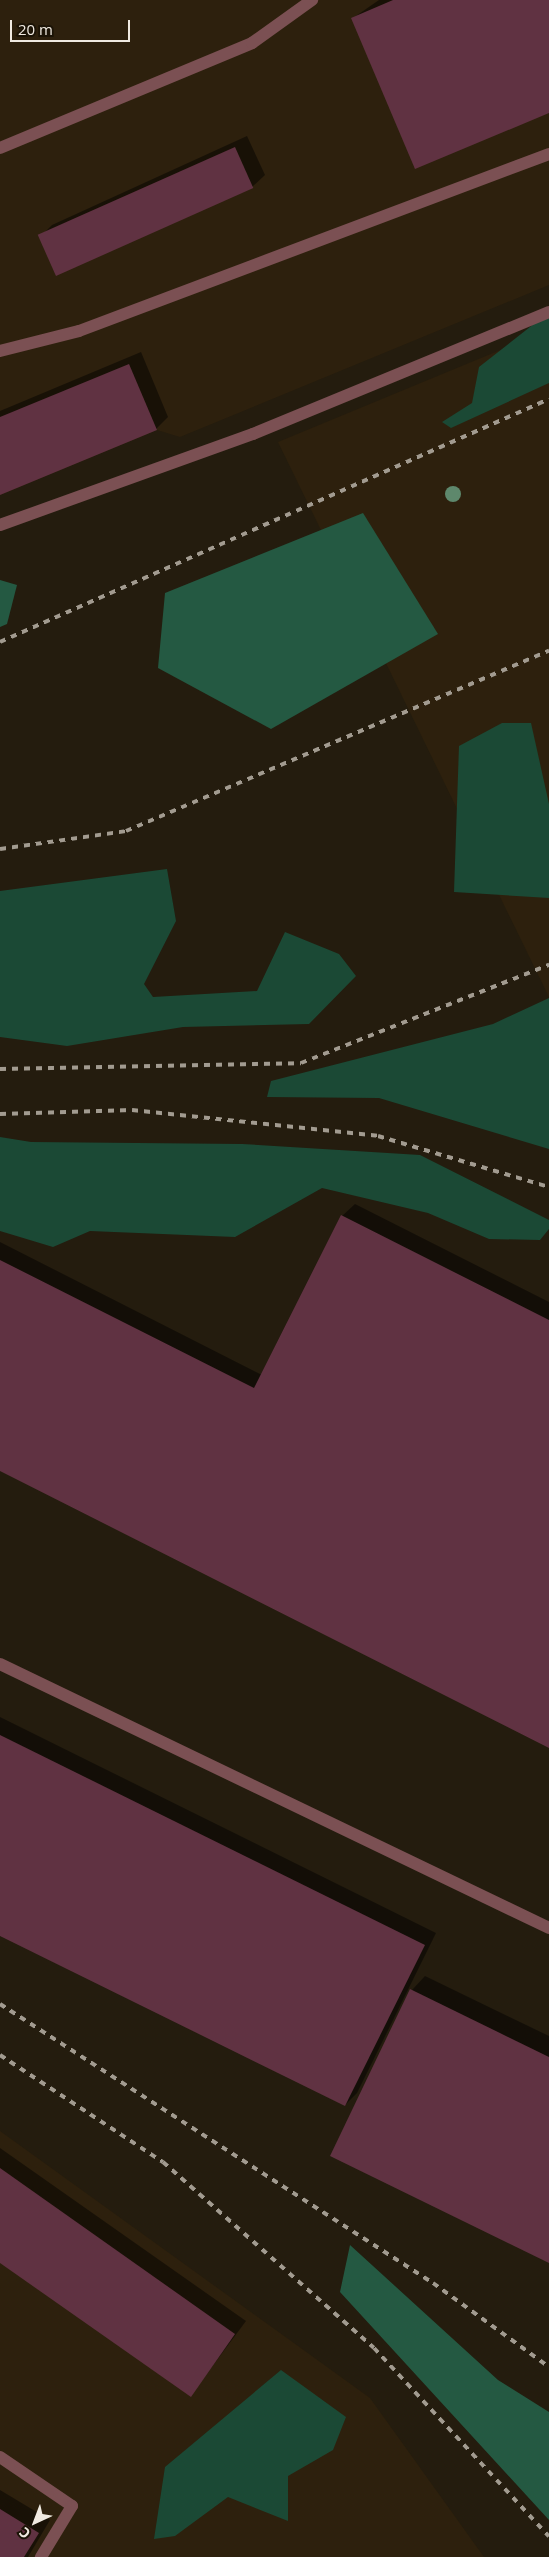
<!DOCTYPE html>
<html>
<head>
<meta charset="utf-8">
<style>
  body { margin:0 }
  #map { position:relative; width:549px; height:2557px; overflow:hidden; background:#241c0e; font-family:"Open Sans",sans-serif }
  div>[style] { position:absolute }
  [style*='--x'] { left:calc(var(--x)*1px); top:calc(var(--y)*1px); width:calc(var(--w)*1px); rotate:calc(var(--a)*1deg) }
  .built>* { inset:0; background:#2d200d }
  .green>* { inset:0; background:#1b4935 }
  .forest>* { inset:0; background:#245942 }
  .shadow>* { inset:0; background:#0007 }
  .building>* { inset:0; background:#603242; transform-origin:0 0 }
  .service>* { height:12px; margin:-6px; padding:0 6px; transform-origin:6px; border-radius:6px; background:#7b5053 }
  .rail>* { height:4px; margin-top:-2px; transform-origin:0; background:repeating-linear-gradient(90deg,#a29b90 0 6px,transparent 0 12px) }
  .trees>* { width:16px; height:16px; margin:-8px; border-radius:50%; background:#5e886c }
  span { translate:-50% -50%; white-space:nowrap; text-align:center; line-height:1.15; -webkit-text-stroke:4.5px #1b1306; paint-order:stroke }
  .north { position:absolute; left:10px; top:2497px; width:50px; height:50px; -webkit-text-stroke:4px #1b1306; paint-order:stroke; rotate:223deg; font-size:14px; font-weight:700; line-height:20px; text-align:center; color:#f0eae1 }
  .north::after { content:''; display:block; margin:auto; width:18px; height:22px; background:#f0eae1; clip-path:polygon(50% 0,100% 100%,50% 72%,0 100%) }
  .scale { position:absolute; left:10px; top:20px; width:120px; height:22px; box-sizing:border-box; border:2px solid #f0eae1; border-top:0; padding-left:6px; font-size:15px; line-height:18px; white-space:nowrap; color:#f0eae1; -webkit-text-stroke:4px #1b1306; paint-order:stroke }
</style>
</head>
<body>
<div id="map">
  <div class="built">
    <div style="clip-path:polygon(0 0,549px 0,549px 285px,180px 437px,157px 430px,0 495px)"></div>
    <div style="clip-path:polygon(549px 330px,549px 997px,278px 442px)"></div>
    <div style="clip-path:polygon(0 2131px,370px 2398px,484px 2557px,0 2557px)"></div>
  </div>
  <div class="green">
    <div style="clip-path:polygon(549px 312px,549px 383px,451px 428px,442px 422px,472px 403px,479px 367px)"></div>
    <div style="clip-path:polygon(502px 723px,531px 723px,549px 804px,549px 898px,454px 892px,459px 746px)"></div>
    <div style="clip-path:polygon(167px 869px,176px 921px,144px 984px,153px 997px,257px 991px,285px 932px,339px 954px,356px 976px,309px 1024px,183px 1027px,67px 1046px,0 1037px,0 891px)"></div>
    <div style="clip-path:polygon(549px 998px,549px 1149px,379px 1098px,267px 1097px,271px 1081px,493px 1024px)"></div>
    <div style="clip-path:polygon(0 1137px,31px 1142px,242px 1144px,420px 1155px,549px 1220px,549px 1229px,540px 1240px,489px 1239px,428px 1213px,322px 1188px,235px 1237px,90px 1231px,53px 1247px,0 1231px)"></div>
    <div style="clip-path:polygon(281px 2370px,346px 2417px,333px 2450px,288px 2476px,288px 2521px,228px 2497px,175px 2536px,154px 2539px,165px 2467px)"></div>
  </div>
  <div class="forest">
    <div style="clip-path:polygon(363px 513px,438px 634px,271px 729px,158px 668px,165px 593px)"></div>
    <div style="clip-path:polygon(0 580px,17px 585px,7px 624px,0 627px)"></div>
    <div style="clip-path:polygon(350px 2245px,498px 2380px,549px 2412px,549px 2520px,340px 2292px)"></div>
  </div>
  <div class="shadow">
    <div style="clip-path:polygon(379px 0,549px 0,549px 112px,353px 18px)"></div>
    <div style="clip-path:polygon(247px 136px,265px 175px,252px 187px,40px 237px,52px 225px)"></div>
    <div style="clip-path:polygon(141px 352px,168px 417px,156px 429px,0 494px,0 411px)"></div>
    <div style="clip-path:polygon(355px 1204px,549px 1302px,549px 1747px,0 1469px,0 1242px,262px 1375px,342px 1216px)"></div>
    <div style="clip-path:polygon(0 1717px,436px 1933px,357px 2093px,345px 2105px,0 1934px)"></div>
    <div style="clip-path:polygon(425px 1976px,549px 2036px,549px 2262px,412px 1990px)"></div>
    <div style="clip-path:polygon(0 2148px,246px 2321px,191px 2395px,0 2262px)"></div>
    <div style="clip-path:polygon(0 2490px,50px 2520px,28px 2557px,0 2557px)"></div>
  </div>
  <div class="building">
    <div style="clip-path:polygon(393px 0,549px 0,549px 113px,415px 169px,351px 18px)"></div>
    <div style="left:235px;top:147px;width:45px;height:216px;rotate:66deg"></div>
    <div style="clip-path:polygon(129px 364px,157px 430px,0 495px,0 417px)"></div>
    <div style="clip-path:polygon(341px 1215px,549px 1320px,549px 1748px,0 1471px,0 1260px,254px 1388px)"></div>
    <div style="clip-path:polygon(0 1735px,425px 1945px,345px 2106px,0 1936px)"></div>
    <div style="clip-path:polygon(410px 1989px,549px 2057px,549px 2263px,330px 2156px)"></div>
    <div style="clip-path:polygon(0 2168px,235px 2334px,191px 2397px,0 2263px)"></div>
    <div style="clip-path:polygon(0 2509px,39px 2533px,24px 2557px,0 2557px)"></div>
  </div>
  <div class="service">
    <div style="--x:0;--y:148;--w:273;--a:-22.6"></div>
    <div style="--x:252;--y:43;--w:74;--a:-35.6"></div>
    <div style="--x:0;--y:351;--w:81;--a:-14.2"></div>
    <div style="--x:79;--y:331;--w:502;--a:-20.64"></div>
    <div style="--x:0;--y:525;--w:269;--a:-19.8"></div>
    <div style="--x:253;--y:434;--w:320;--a:-22.4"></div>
    <div style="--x:0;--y:1664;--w:609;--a:25.68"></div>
    <div style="--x:0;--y:2457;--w:87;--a:34.2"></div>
    <div style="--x:72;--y:2506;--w:60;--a:121.3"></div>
  </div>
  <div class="rail">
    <div style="--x:0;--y:642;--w:600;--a:-23.88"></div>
    <div style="--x:0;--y:849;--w:127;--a:-8.1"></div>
    <div style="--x:126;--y:831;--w:460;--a:-23.1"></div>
    <div style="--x:0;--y:1069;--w:301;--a:-1.1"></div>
    <div style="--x:301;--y:1063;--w:267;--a:-21.6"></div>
    <div style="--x:0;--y:1114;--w:132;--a:-1.7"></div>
    <div style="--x:132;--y:1110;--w:247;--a:6"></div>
    <div style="--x:378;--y:1136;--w:178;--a:16.6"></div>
    <div style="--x:0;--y:2004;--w:515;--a:32.8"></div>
    <div style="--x:433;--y:2283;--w:143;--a:35.9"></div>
    <div style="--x:0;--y:2055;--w:195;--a:33.3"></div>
    <div style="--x:163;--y:2162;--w:281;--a:41.4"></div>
    <div style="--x:374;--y:2348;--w:257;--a:47.1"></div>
  </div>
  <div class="trees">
    <div style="left:453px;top:494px"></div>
  </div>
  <div class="north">С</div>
  <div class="scale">20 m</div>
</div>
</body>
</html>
